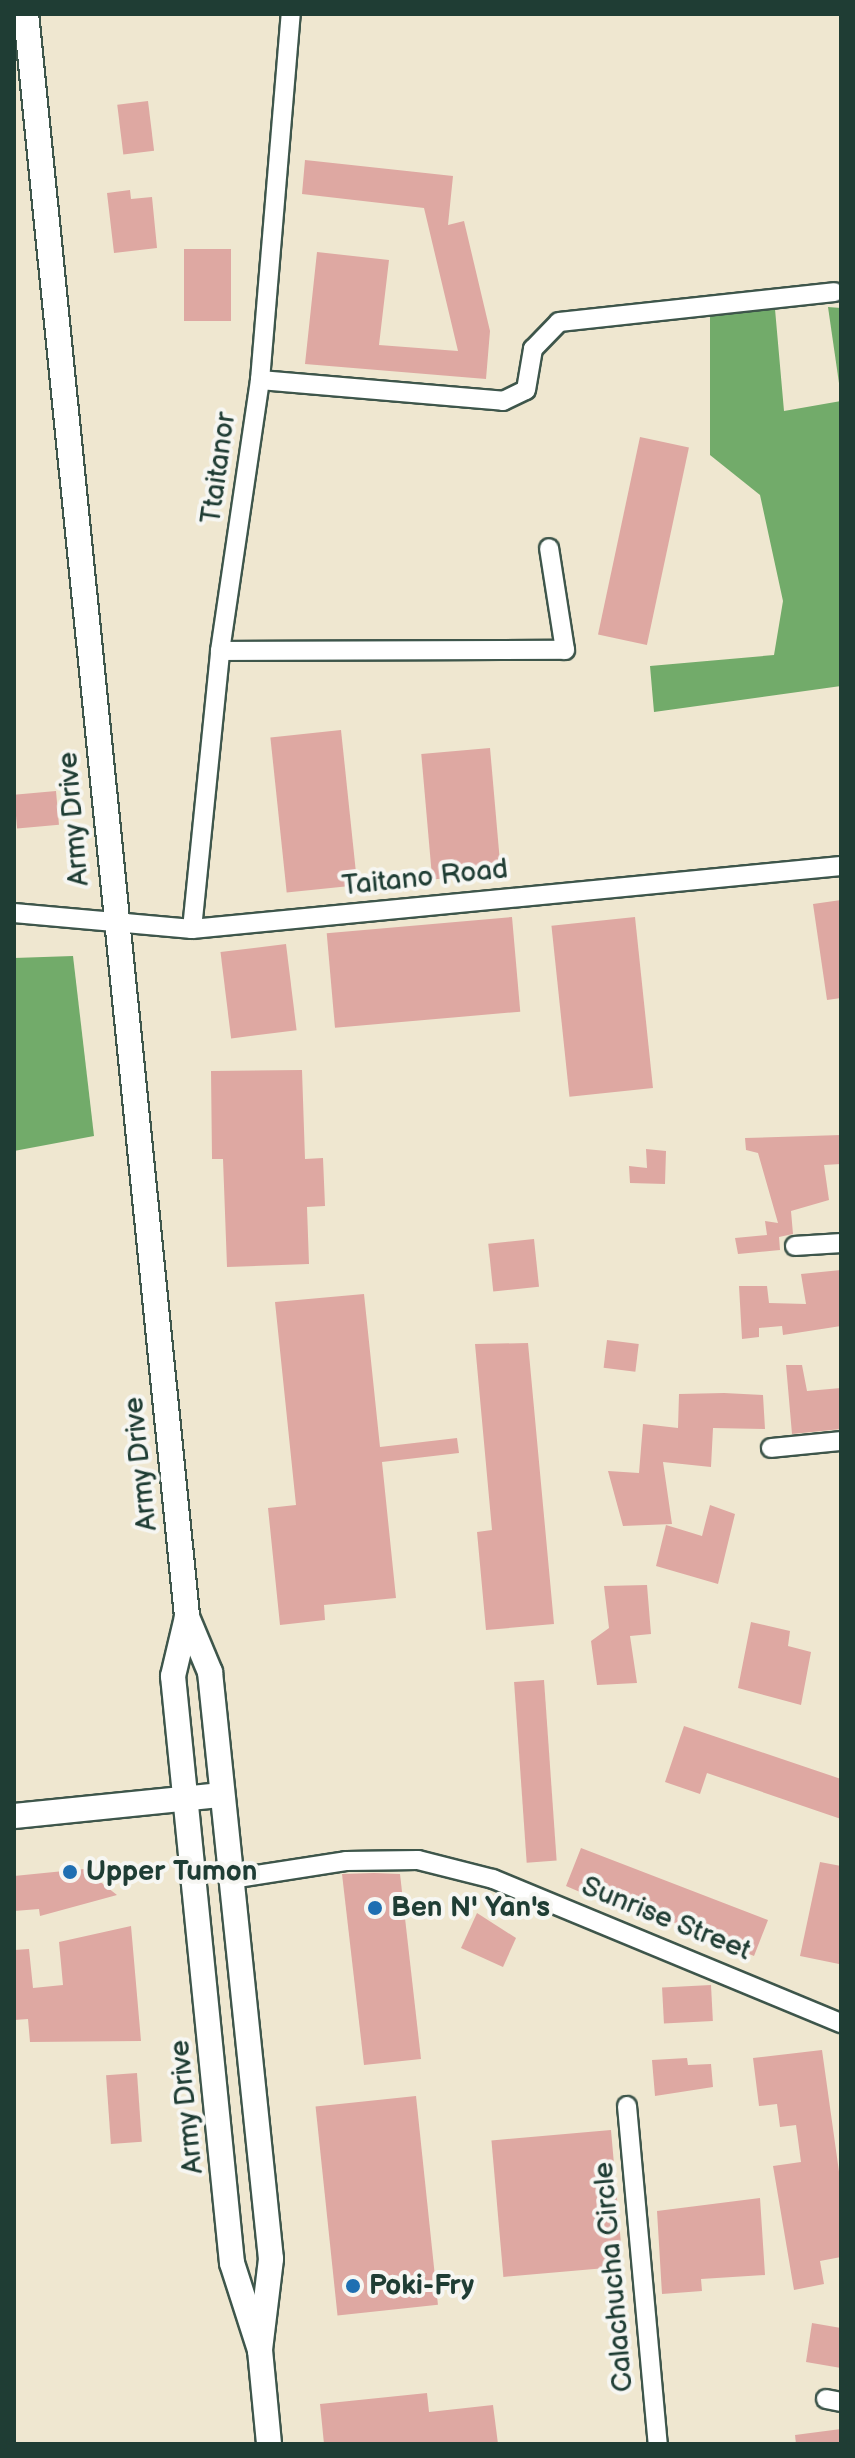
<!DOCTYPE html>
<html>
<head>
<meta charset="utf-8">
<style>
  body { margin:0 }
  #map { position:relative; width:855px; height:2458px; overflow:hidden; background:#efe7d0; font-family:"Balsamiq Sans",sans-serif }
  div>[style] { position:absolute }
  [style*='--x'] { left:calc(var(--x)*1px); top:calc(var(--y)*1px); width:calc(var(--w)*1px); rotate:calc(var(--a)*1deg) }
  .forest>* { inset:0; background:#72ab6a }
  .building>* { inset:0; background:#dea8a2; transform-origin:0 0 }
  .roads { filter:drop-shadow(2px 0 #3e564b) drop-shadow(-2px 0 #3e564b) drop-shadow(0 2px #3e564b) drop-shadow(0 -2px #3e564b) }
  .minor>* { height:18px; margin:-9px; padding:0 9px; transform-origin:9px; border-radius:9px; background:#fff }
  .major>* { height:24px; margin:-12px; padding:0 12px; transform-origin:12px; border-radius:12px; background:#fff }
  .dots>* { width:22px; height:22px; translate:-50% -50%; box-sizing:border-box; border:4px solid #f6f6f2; border-radius:50% }
  span { translate:-50% -50%; white-space:nowrap; text-align:center; line-height:1.15; -webkit-text-stroke:8px #f6f6f2; paint-order:stroke }
  .street-label { font-size:28px; color:#1f3d34 }
  .poi-label { font-size:28px; color:#1f3d34; font-weight:700 }
  .left { translate:0 -50%; text-align:left }
  .frame { position:absolute; inset:0; border:16px solid #1f3d34; pointer-events:none }
</style>
</head>
<body>
<div id="map">
  <div class="forest">
    <div style="clip-path:polygon(828px 307px,841px 308px,841px 397px)"></div>
    <div style="clip-path:polygon(775px 309px,784px 411px,841px 401px,841px 686px,654px 712px,650px 666px,774px 655px,783px 601px,760px 495px,710px 455px,710px 315px)"></div>
    <div style="clip-path:polygon(73px 956px,94px 1136px,14px 1151px,14px 958px)"></div>
  </div>
  <div class="building">
    <div style="left:148px;top:101px;width:50px;height:31px;rotate:83deg"></div>
    <div style="clip-path:polygon(305px 160px,453px 176px,448px 225px,464px 221px,490px 331px,486px 379px,305px 364px,317px 252px,389px 260px,379px 345px,458px 351px,424px 208px,302px 194px)"></div>
    <div style="clip-path:polygon(130px 190px,131px 199px,152px 197px,157px 248px,114px 253px,107px 193px)"></div>
    <div style="left:231px;top:249px;width:72px;height:47px;rotate:90deg"></div>
    <div style="left:640px;top:437px;width:50px;height:202px;rotate:12deg"></div>
    <div style="left:341px;top:730px;width:156px;height:71px;rotate:84deg"></div>
    <div style="left:490px;top:748px;width:126px;height:69px;rotate:85deg"></div>
    <div style="left:56px;top:791px;width:34px;height:42px;rotate:85deg"></div>
    <div style="clip-path:polygon(841px 900px,841px 998px,827px 1000px,813px 904px)"></div>
    <div style="left:512px;top:917px;width:95px;height:186px;rotate:85deg"></div>
    <div style="left:635px;top:917px;width:172px;height:84px;rotate:84deg"></div>
    <div style="left:286px;top:944px;width:87px;height:66px;rotate:83deg"></div>
    <div style="clip-path:polygon(302px 1070px,305px 1159px,323px 1158px,325px 1206px,307px 1207px,309px 1264px,227px 1267px,223px 1159px,212px 1159px,211px 1071px)"></div>
    <div style="clip-path:polygon(841px 1135px,841px 1164px,824px 1165px,829px 1200px,791px 1211px,793px 1234px,779px 1237px,780px 1250px,738px 1254px,735px 1238px,767px 1235px,765px 1221px,778px 1223px,758px 1153px,746px 1150px,745px 1138px)"></div>
    <div style="clip-path:polygon(646px 1149px,666px 1151px,665px 1184px,630px 1183px,629px 1166px,647px 1168px)"></div>
    <div style="left:534px;top:1239px;width:48px;height:46px;rotate:84deg"></div>
    <div style="clip-path:polygon(841px 1270px,841px 1326px,783px 1335px,782px 1326px,759px 1328px,759px 1337px,742px 1339px,739px 1286px,767px 1286px,769px 1303px,806px 1304px,801px 1274px)"></div>
    <div style="clip-path:polygon(364px 1294px,380px 1447px,457px 1438px,459px 1453px,382px 1462px,396px 1598px,324px 1605px,325px 1620px,280px 1625px,268px 1508px,296px 1505px,275px 1302px)"></div>
    <div style="left:607px;top:1340px;width:32px;height:28px;rotate:7deg"></div>
    <div style="clip-path:polygon(528px 1343px,554px 1624px,486px 1630px,477px 1532px,492px 1530px,475px 1344px)"></div>
    <div style="clip-path:polygon(786px 1365px,802px 1365px,807px 1391px,841px 1388px,841px 1429px,792px 1434px)"></div>
    <div style="clip-path:polygon(724px 1393px,763px 1395px,765px 1429px,713px 1428px,711px 1467px,663px 1462px,672px 1524px,623px 1526px,608px 1471px,639px 1473px,643px 1424px,678px 1428px,679px 1394px)"></div>
    <div style="clip-path:polygon(710px 1505px,735px 1514px,718px 1584px,656px 1566px,666px 1525px,702px 1536px)"></div>
    <div style="clip-path:polygon(647px 1585px,651px 1634px,630px 1636px,637px 1683px,597px 1685px,591px 1641px,609px 1628px,604px 1586px)"></div>
    <div style="clip-path:polygon(751px 1622px,790px 1631px,788px 1646px,811px 1652px,801px 1705px,738px 1688px)"></div>
    <div style="left:544px;top:1680px;width:181px;height:30px;rotate:86deg"></div>
    <div style="clip-path:polygon(684px 1726px,841px 1779px,841px 1819px,707px 1773px,700px 1794px,665px 1782px)"></div>
    <div style="clip-path:polygon(581px 1848px,768px 1920px,754px 1956px,583px 1885px,580px 1892px,566px 1886px)"></div>
    <div style="clip-path:polygon(820px 1862px,841px 1866px,839px 1964px,800px 1956px)"></div>
    <div style="clip-path:polygon(84px 1869px,117px 1895px,40px 1916px,39px 1909px,14px 1911px,14px 1876px)"></div>
    <div style="clip-path:polygon(374px 1873px,400px 1874px,421px 2059px,364px 2065px,342px 1874px)"></div>
    <div style="clip-path:polygon(477px 1913px,516px 1938px,503px 1967px,461px 1948px)"></div>
    <div style="clip-path:polygon(131px 1926px,141px 2041px,30px 2042px,28px 2019px,14px 2020px,14px 1950px,29px 1949px,33px 1988px,63px 1985px,59px 1942px)"></div>
    <div style="left:711px;top:1985px;width:36px;height:49px;rotate:87deg"></div>
    <div style="clip-path:polygon(822px 2050px,841px 2186px,841px 2257px,820px 2261px,824px 2284px,794px 2290px,773px 2166px,801px 2162px,796px 2125px,780px 2127px,777px 2104px,759px 2106px,753px 2058px)"></div>
    <div style="clip-path:polygon(687px 2058px,688px 2065px,711px 2064px,713px 2087px,655px 2096px,652px 2060px)"></div>
    <div style="left:137px;top:2073px;width:69px;height:31px;rotate:86deg"></div>
    <div style="left:416px;top:2096px;width:210px;height:101px;rotate:84deg"></div>
    <div style="left:611px;top:2130px;width:137px;height:120px;rotate:85deg"></div>
    <div style="clip-path:polygon(760px 2198px,765px 2275px,701px 2279px,702px 2291px,662px 2294px,657px 2211px)"></div>
    <div style="clip-path:polygon(812px 2323px,841px 2328px,841px 2368px,806px 2362px)"></div>
    <div style="clip-path:polygon(427px 2393px,429px 2412px,493px 2405px,498px 2444px,324px 2444px,320px 2404px)"></div>
    <div style="clip-path:polygon(841px 2429px,841px 2444px,796px 2444px,795px 2435px)"></div>
  </div>
  <div class="roads">
    <div class="minor">
      <div style="--x:260;--y:380;--w:244;--a:4.9"></div>
      <div style="--x:503;--y:401;--w:25;--a:-26"></div>
      <div style="--x:526;--y:390;--w:42;--a:-80.3"></div>
      <div style="--x:533;--y:349;--w:37;--a:-46"></div>
      <div style="--x:559;--y:322;--w:277;--a:-6.2"></div>
      <div style="--x:220;--y:651;--w:345;--a:-0.2"></div>
      <div style="--x:565;--y:650;--w:103;--a:-98.9"></div>
      <div style="--x:14;--y:913;--w:179;--a:5.1"></div>
      <div style="--x:192;--y:929;--w:652;--a:-5.54"></div>
      <div style="--x:192;--y:929;--w:279;--a:-84.2"></div>
      <div style="--x:220;--y:651;--w:274;--a:-81.6"></div>
      <div style="--x:260;--y:380;--w:367;--a:-85.2"></div>
      <div style="--x:795;--y:1246;--w:46;--a:-3.7"></div>
      <div style="--x:771;--y:1448;--w:70;--a:-5.7"></div>
      <div style="--x:231;--y:1879;--w:116;--a:-8.9"></div>
      <div style="--x:346;--y:1861;--w:72;--a:-0.8"></div>
      <div style="--x:418;--y:1860;--w:77;--a:14.2"></div>
      <div style="--x:493;--y:1879;--w:377;--a:22.5"></div>
      <div style="--x:627;--y:2106;--w:339;--a:84.8"></div>
      <div style="--x:826;--y:2399;--w:15;--a:11"></div>
    </div>
    <div class="major">
      <div style="--x:26;--y:14;--w:1611;--a:84.26"></div>
      <div style="--x:187;--y:1617;--w:60;--a:67.3"></div>
      <div style="--x:210;--y:1672;--w:590;--a:84.07"></div>
      <div style="--x:271;--y:2259;--w:92;--a:96.9"></div>
      <div style="--x:187;--y:1617;--w:61;--a:103.3"></div>
      <div style="--x:173;--y:1676;--w:590;--a:84.26"></div>
      <div style="--x:232;--y:2263;--w:91;--a:72.2"></div>
      <div style="--x:260;--y:2350;--w:94;--a:84.5"></div>
      <div style="--x:14;--y:1816;--w:209;--a:-5.8"></div>
    </div>
  </div>
  <div class="dots">
    <div style="left:70px;top:1872px;background:#1f6fb2"></div>
    <div style="left:375px;top:1908px;background:#1f6fb2"></div>
    <div style="left:353px;top:2286px;background:#1f6fb2"></div>
  </div>
  <div class="street-label">
    <span style="left:219px;top:468px;rotate:-82deg">Ttaitanor</span>
    <span style="left:74px;top:819px;rotate:-95deg">Army Drive</span>
    <span style="left:425px;top:878px;rotate:-6deg">Taitano Road</span>
    <span style="left:141px;top:1464px;rotate:-96deg">Army Drive</span>
    <span style="left:666px;top:1919px;rotate:22deg">Sunrise Street</span>
    <span style="left:187px;top:2107px;rotate:-96deg">Army Drive</span>
    <span style="left:614px;top:2277px;rotate:-95deg">Calachucha Circle</span>
  </div>
  <div class="poi-label">
    <span class="left" style="left:86px;top:1872px">Upper Tumon</span>
    <span class="left" style="left:391px;top:1908px">Ben N' Yan's</span>
    <span class="left" style="left:369px;top:2286px">Poki-Fry</span>
  </div>
  <div class="frame"></div>
</div>
</body>
</html>
